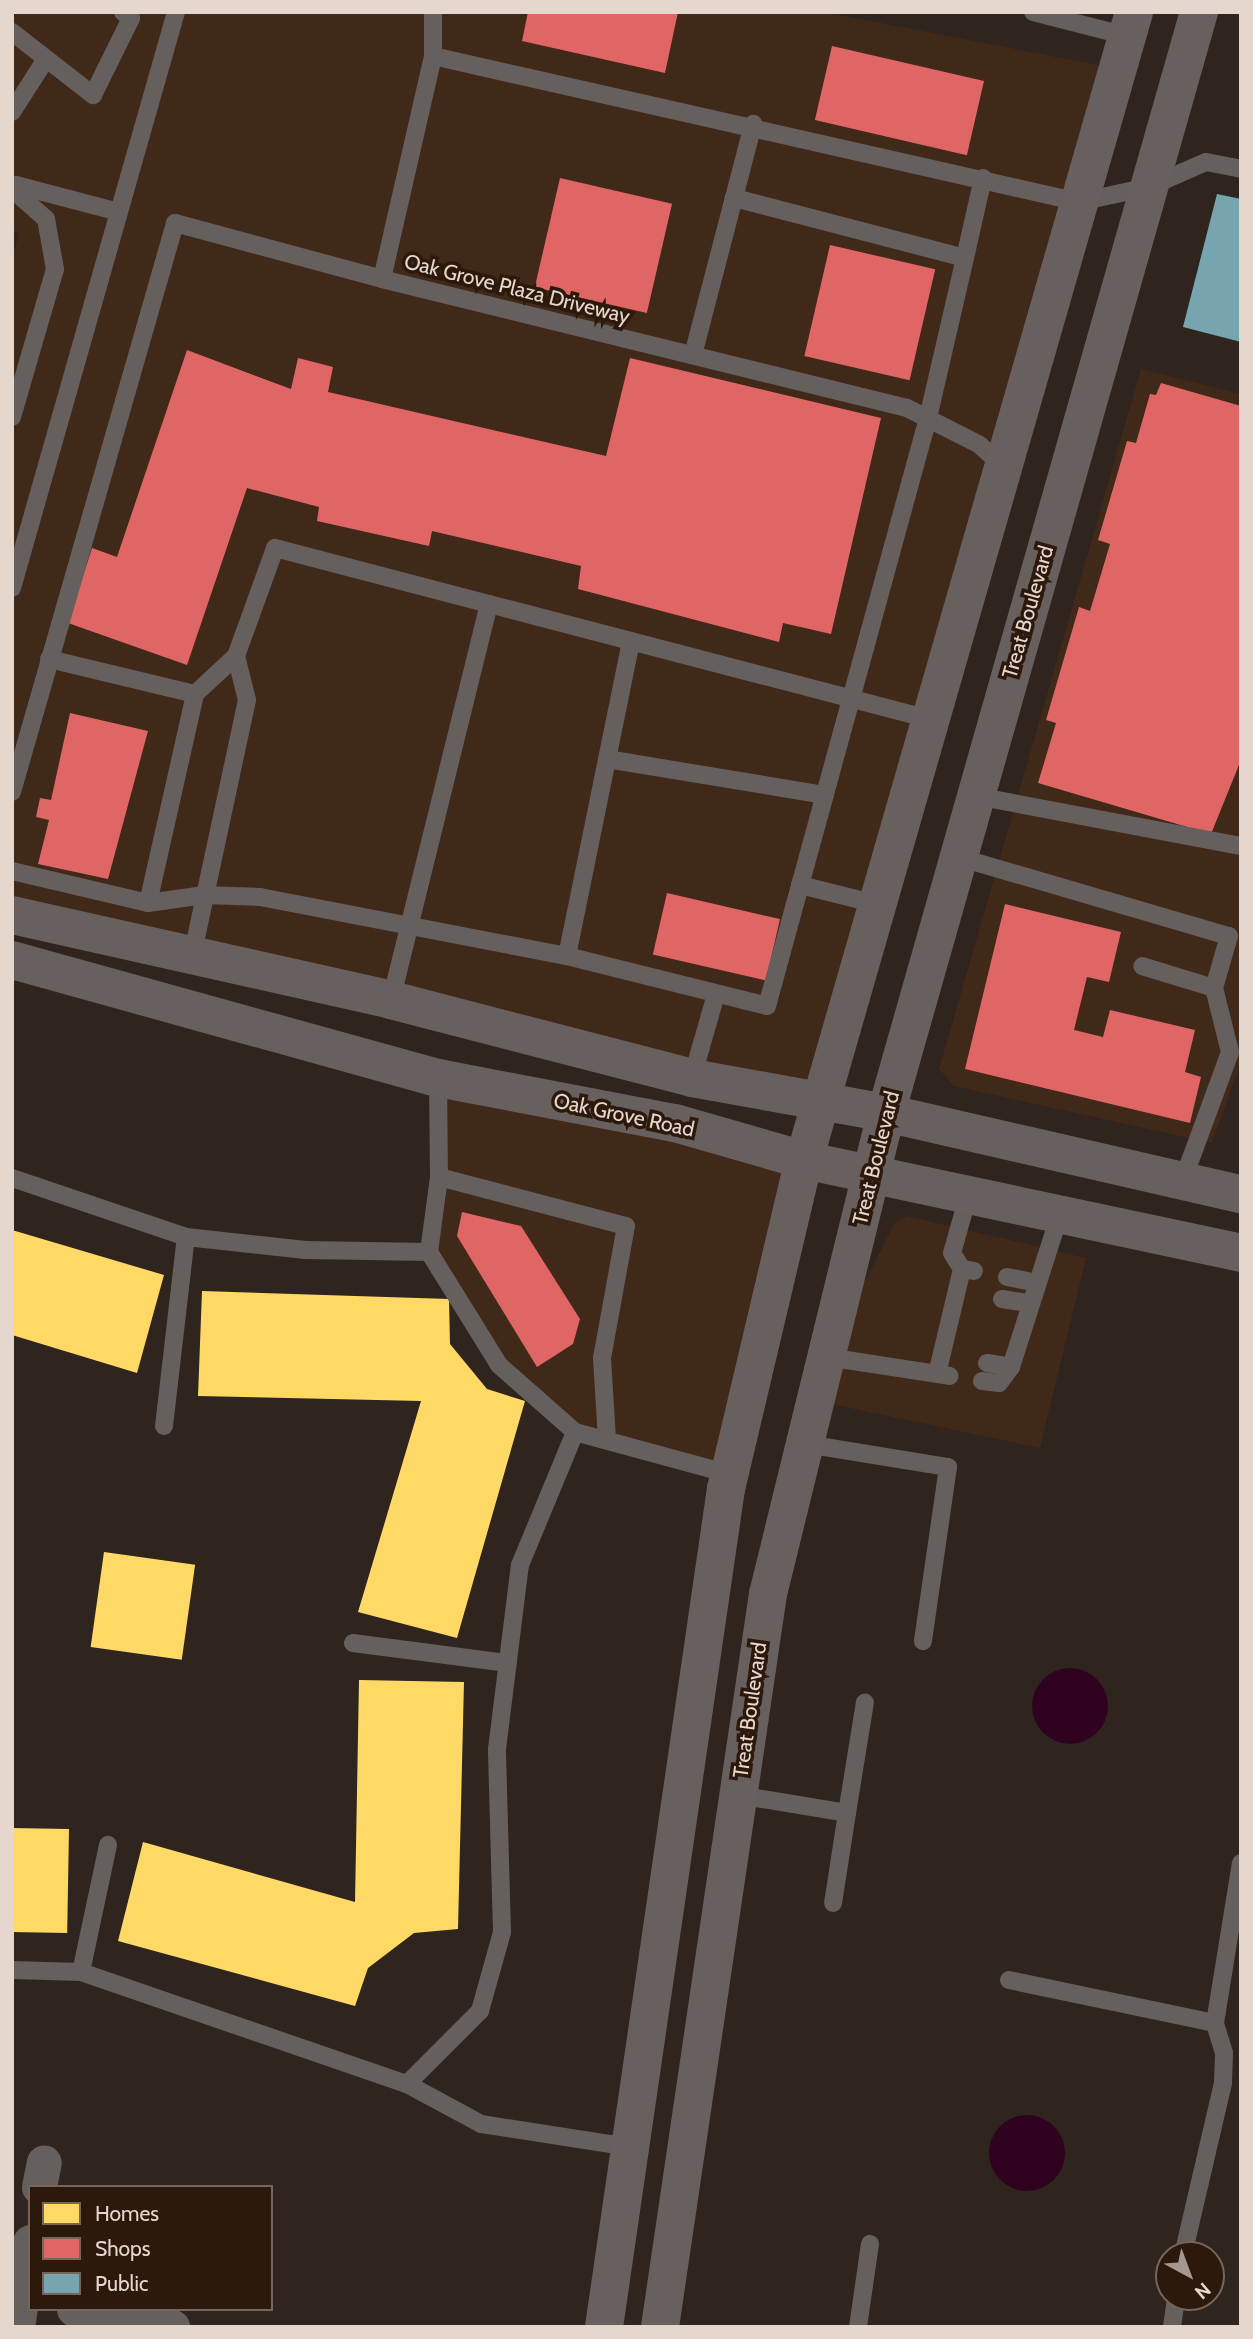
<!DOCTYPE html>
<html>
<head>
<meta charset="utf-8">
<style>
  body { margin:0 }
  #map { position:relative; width:1253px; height:2339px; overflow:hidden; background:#2f241e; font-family:Cabin,sans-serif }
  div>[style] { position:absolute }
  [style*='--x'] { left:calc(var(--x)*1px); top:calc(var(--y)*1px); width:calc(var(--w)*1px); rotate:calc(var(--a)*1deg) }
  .built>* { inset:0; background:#41291a }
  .water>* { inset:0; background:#2f0320 }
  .round { border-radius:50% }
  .homes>* { inset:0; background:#ffd966; transform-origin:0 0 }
  .shops>* { inset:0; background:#e06666; transform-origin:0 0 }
  .public>* { inset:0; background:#76a5af }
  .service>* { height:18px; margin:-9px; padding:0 9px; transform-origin:9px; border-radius:9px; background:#655f5d }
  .minor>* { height:35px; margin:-17.5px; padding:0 17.5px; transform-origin:17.5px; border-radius:17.5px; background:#655f5d }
  .secondary>* { height:38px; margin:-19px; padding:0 19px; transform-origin:19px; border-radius:19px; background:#68605e }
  span { translate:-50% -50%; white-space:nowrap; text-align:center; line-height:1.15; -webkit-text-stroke:7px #2c190c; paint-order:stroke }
  .street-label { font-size:21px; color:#e5d7ce }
  .frame { position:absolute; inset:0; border:14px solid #e5d7ce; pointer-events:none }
  .legend { position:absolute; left:28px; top:2185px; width:245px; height:126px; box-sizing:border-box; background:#2c190c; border:2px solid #76655a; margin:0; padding:9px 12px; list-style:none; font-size:21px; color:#e5d7ce }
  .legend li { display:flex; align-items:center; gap:14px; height:35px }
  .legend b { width:35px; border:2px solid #76655a }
  .north { position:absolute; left:1155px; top:2241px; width:70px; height:70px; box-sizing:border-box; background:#2c190c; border:2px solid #76655a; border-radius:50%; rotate:139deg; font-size:19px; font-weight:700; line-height:28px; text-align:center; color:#e5d7ce }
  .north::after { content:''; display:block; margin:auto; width:24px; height:32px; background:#a59890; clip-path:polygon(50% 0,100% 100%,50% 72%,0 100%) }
</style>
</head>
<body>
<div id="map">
  <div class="built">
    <div style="clip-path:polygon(12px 12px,824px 12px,1118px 69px,821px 1103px,12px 915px,12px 259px,19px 233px,12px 231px)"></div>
    <div style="clip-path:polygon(1141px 369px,1241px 394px,1241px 1062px,1212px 1143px,954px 1086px,939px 1069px)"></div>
    <div style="clip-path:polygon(438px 1078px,804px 1160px,730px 1474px,575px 1432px,499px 1365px,429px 1252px)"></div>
    <div style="clip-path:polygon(907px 1216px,1086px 1258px,1040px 1448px,817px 1401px,827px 1357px,894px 1224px)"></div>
  </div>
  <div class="water">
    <div class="round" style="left:1032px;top:1668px;width:76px;height:76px"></div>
    <div class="round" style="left:989px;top:2115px;width:76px;height:76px"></div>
  </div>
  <div class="homes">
    <div style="clip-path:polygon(12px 1230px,164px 1275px,137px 1373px,12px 1335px)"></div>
    <div style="clip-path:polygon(202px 1291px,449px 1299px,450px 1344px,487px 1389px,525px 1401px,457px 1638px,358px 1612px,421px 1401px,198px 1396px)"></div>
    <div style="left:104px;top:1552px;width:92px;height:96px;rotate:8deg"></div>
    <div style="clip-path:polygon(359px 1680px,464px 1682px,458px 1929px,414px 1933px,368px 1968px,355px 2006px,118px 1941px,143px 1842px,355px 1902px)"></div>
    <div style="left:12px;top:1828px;width:57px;height:104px;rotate:1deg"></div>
  </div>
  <div class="shops">
    <div style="clip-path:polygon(528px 12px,678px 12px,665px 73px,522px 41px)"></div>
    <div style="left:832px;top:46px;width:156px;height:76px;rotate:13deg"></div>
    <div style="left:560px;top:178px;width:115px;height:112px;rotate:13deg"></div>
    <div style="left:830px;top:245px;width:108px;height:114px;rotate:13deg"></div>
    <div style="clip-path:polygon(187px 350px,291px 389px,298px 358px,333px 367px,328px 392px,606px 456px,630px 358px,881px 418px,831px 634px,783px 623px,779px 642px,578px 589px,581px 566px,432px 531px,429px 546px,317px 521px,319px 507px,247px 488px,187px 665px,68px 623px,92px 548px,117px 557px)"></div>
    <div style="clip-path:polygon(1161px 383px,1241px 406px,1241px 760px,1211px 834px,1038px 783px,1056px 723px,1046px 720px,1079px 607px,1090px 611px,1110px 544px,1098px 540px,1127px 441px,1136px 443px,1150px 394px,1156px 395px)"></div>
    <div style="clip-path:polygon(70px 713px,148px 731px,108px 879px,38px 864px,49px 820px,36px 817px,40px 798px,51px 800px)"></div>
    <div style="left:667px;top:893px;width:116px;height:63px;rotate:13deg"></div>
    <div style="clip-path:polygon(1005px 904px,1121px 932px,1109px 982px,1087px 977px,1074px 1030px,1103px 1037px,1110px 1010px,1195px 1030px,1185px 1072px,1201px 1077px,1190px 1123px,965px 1069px)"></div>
    <div style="clip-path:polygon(462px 1212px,521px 1226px,580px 1319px,573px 1344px,537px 1367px,457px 1236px)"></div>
  </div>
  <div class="public">
    <div style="clip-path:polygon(1217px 194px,1241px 199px,1241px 342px,1183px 327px)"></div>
  </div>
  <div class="service">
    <div style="--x:1033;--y:12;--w:97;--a:14.3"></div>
    <div style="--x:12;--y:32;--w:103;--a:37.9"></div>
    <div style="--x:93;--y:95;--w:86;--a:-63.7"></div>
    <div style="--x:131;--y:18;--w:10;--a:-143"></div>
    <div style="--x:433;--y:56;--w:44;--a:-90"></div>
    <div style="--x:12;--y:112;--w:63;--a:-57.3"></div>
    <div style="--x:16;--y:185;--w:106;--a:14.7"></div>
    <div style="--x:12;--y:189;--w:45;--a:41.4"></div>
    <div style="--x:46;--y:219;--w:51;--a:79.8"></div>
    <div style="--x:55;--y:269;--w:154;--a:106.2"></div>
    <div style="--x:965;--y:258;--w:82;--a:-77.3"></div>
    <div style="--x:693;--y:355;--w:239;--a:-75.4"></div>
    <div style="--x:1003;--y:466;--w:31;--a:-138"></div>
    <div style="--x:980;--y:445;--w:82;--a:-153.1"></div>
    <div style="--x:907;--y:408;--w:541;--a:-166.2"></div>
    <div style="--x:382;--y:279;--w:229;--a:-77.1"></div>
    <div style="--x:433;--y:56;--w:662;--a:12.74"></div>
    <div style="--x:1079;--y:202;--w:72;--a:-12.1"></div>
    <div style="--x:1149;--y:187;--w:62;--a:-23.7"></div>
    <div style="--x:1206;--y:162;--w:36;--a:11"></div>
    <div style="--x:12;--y:588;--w:599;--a:-74.11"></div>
    <div style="--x:236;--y:656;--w:115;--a:-70.1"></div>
    <div style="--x:275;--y:548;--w:680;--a:14.65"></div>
    <div style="--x:49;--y:659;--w:150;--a:13.5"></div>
    <div style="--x:607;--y:759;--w:221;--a:9.4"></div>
    <div style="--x:12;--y:792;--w:592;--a:-74.01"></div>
    <div style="--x:175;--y:223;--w:214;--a:15.1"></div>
    <div style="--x:976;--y:796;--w:270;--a:10.7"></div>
    <div style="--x:958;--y:857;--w:282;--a:16.3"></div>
    <div style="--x:1229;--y:936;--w:54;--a:106.1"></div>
    <div style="--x:1214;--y:988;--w:75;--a:-163"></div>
    <div style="--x:12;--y:871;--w:140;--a:13.2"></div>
    <div style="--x:148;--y:903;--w:57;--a:-8.1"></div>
    <div style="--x:204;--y:895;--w:56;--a:2"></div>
    <div style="--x:260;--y:897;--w:313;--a:10.9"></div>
    <div style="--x:567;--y:956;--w:206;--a:14"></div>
    <div style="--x:767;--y:1006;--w:610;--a:-74.69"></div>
    <div style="--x:928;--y:418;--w:164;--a:-77"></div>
    <div style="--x:965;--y:258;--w:239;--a:-165.4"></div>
    <div style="--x:800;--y:885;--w:82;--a:14"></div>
    <div style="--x:148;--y:903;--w:214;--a:-77.3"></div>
    <div style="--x:195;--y:694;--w:56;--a:-42.8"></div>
    <div style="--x:236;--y:656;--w:45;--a:76"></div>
    <div style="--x:247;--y:700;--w:262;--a:102.1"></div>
    <div style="--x:567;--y:956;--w:321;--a:-78.5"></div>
    <div style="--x:391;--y:1000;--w:408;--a:-76.1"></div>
    <div style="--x:692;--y:1078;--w:83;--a:-74"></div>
    <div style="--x:439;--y:1177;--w:193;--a:14.7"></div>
    <div style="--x:626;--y:1226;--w:134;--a:100.3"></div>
    <div style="--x:602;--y:1358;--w:81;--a:86.5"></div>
    <div style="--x:12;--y:1178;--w:184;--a:18.7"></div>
    <div style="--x:186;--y:1237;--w:120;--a:6.2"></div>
    <div style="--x:305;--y:1250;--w:124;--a:0.9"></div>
    <div style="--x:429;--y:1252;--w:133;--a:58.2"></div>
    <div style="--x:499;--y:1365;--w:101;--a:41.4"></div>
    <div style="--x:575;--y:1432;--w:161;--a:15.2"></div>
    <div style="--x:1183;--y:1180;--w:136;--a:-69.8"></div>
    <div style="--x:1230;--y:1052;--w:66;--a:-104"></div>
    <div style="--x:969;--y:1193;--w:62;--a:105.8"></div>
    <div style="--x:952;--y:1253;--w:19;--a:58"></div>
    <div style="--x:962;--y:1269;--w:12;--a:9"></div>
    <div style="--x:429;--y:1252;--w:76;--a:-82.4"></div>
    <div style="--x:439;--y:1177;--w:99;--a:-90.6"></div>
    <div style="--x:1007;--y:1277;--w:26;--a:11"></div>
    <div style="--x:1002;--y:1299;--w:26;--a:9"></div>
    <div style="--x:827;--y:1357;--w:124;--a:8.8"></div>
    <div style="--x:987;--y:1363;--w:24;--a:9"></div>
    <div style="--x:937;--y:1374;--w:108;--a:-76.6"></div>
    <div style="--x:982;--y:1381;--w:17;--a:7"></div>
    <div style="--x:999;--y:1383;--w:20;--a:-53"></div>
    <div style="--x:1011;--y:1367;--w:162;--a:-72.3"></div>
    <div style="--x:164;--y:1426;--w:190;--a:-83.4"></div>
    <div style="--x:806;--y:1444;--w:144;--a:9.2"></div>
    <div style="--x:948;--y:1467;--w:176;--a:98.2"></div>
    <div style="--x:353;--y:1643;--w:156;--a:7.4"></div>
    <div style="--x:738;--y:1795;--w:110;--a:9.4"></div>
    <div style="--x:847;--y:1813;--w:91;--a:98.8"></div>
    <div style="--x:847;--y:1813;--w:112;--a:-80.8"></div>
    <div style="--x:12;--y:1970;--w:69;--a:1.7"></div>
    <div style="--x:81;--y:1972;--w:345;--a:19"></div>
    <div style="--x:407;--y:2084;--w:84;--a:28.4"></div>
    <div style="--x:481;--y:2124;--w:151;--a:8.8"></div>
    <div style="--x:81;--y:1972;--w:130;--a:-78"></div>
    <div style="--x:1009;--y:1980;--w:210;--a:11.8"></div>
    <div style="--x:1215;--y:2023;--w:162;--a:-80.8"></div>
    <div style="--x:407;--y:2084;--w:103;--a:-45"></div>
    <div style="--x:480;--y:2011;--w:82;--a:-74.4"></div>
    <div style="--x:502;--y:1932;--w:183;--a:-91.6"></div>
    <div style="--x:497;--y:1749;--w:185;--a:-82.9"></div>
    <div style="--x:520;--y:1565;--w:144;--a:-67.5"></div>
    <div style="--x:1183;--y:2255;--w:177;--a:-76.9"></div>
    <div style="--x:1223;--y:2083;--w:30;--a:-88"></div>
    <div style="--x:1224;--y:2053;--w:31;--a:-107"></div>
    <div style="--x:858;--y:2327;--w:84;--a:-81.8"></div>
    <div style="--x:1172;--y:2327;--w:30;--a:-82"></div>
  </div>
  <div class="minor">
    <div style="--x:39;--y:2187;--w:25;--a:-79"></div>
    <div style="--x:74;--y:2309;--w:100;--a:10.4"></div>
    <div style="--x:17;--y:2327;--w:86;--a:-81.3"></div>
  </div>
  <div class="secondary">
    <div style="--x:12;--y:915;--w:388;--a:12.6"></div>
    <div style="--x:391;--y:1000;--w:311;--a:14.5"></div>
    <div style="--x:692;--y:1078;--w:197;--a:10.2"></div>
    <div style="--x:886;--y:1113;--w:364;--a:12.9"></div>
    <div style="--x:12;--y:960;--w:442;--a:15.5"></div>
    <div style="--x:438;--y:1078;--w:241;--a:10.8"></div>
    <div style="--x:675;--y:1123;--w:134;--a:16"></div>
    <div style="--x:804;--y:1160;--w:447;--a:12"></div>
    <div style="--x:604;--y:2327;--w:847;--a:-81.72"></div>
    <div style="--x:726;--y:1489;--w:338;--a:-76.7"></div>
    <div style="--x:804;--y:1160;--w:1194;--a:-73.96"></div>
    <div style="--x:660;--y:2327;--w:741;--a:-81.62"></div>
    <div style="--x:768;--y:1594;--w:495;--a:-76.2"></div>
    <div style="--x:886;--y:1113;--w:1145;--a:-74.13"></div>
  </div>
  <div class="street-label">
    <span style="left:517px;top:289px;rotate:14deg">Oak Grove Plaza Driveway</span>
    <span style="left:1028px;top:612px;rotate:-74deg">Treat Boulevard</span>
    <span style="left:624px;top:1115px;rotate:12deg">Oak Grove Road</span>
    <span style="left:876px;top:1158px;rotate:-76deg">Treat Boulevard</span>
    <span style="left:750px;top:1710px;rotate:-82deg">Treat Boulevard</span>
  </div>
  <div class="frame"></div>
  <ul class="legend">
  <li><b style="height:19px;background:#ffd966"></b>Homes</li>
  <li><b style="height:19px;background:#e06666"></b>Shops</li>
  <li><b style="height:19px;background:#76a5af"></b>Public</li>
  </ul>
  <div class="north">N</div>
</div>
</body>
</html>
